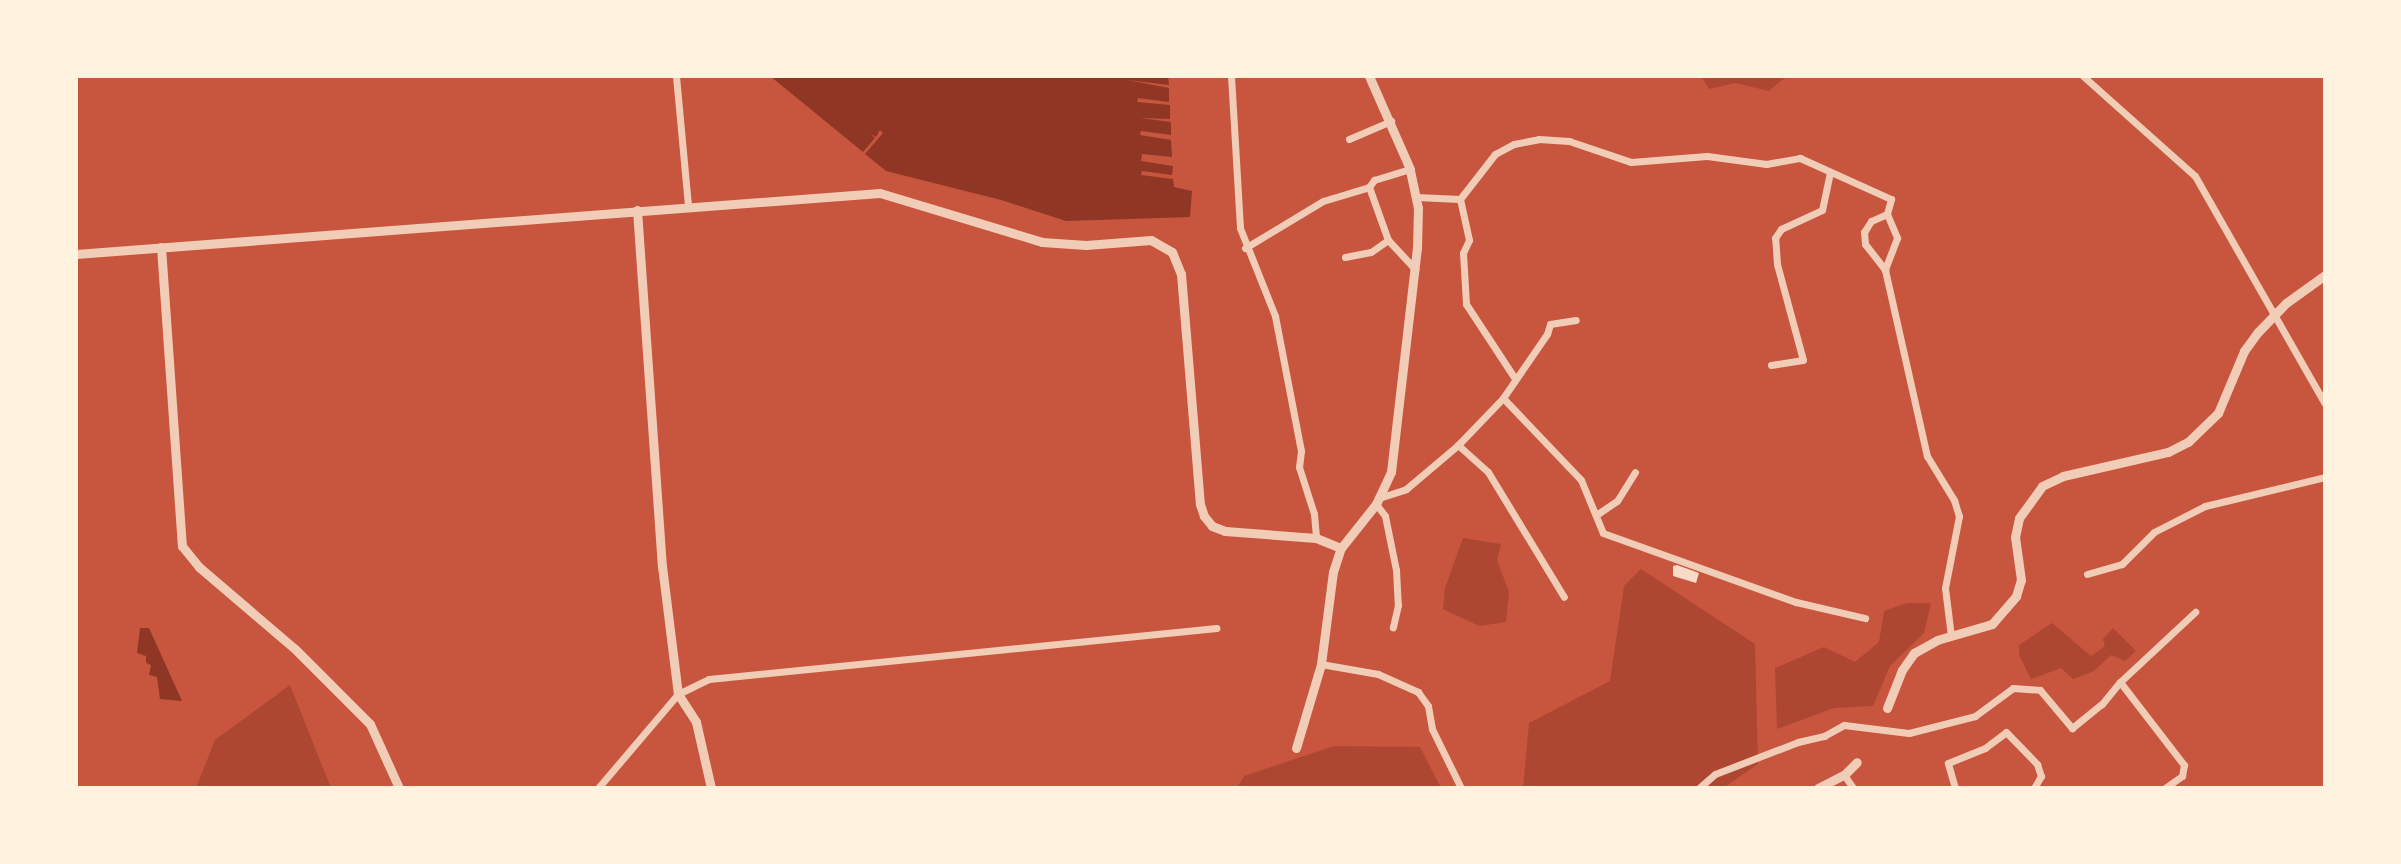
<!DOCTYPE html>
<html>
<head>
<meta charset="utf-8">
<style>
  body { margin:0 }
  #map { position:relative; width:2401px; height:864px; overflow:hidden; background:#c8553d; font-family:"Varela Round",sans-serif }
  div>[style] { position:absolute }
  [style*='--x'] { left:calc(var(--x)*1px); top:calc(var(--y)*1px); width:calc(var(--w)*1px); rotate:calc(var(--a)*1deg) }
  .green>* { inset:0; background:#ae4732 }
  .water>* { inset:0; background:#8f3625 }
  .building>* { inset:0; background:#f7dbc8 }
  .minor>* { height:7px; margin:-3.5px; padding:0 3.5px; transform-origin:3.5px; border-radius:3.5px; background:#f1ccb7 }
  .tertiary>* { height:9px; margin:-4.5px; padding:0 4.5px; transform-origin:4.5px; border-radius:4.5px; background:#f1ccb7 }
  span { translate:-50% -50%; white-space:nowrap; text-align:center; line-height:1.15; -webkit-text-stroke:6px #fff3e0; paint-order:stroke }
  .frame { position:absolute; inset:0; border:78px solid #fff3e0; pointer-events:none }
</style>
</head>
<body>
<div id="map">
  <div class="green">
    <div style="clip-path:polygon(1701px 76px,1787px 76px,1769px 91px,1735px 83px,1709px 89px)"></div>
    <div style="clip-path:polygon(1463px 538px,1501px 544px,1497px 560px,1509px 592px,1506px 622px,1479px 626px,1443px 609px,1445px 588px)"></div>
    <div style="clip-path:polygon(1641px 569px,1755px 644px,1758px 764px,1723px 788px,1523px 788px,1529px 723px,1610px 681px,1624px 586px)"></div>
    <div style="clip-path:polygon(1907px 603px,1931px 603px,1924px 633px,1890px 666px,1873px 706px,1834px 708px,1777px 729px,1775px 668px,1824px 647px,1855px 662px,1879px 642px,1884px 611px)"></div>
    <div style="clip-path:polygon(2052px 623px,2091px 656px,2105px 646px,2103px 639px,2113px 628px,2136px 651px,2125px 661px,2111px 655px,2094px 671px,2073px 679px,2061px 668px,2031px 679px,2019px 655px,2019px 645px)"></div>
    <div style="clip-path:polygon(290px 685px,331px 788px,196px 788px,215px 740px)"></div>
    <div style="clip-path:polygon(1334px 746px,1420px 747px,1441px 788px,1237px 788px,1244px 776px)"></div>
  </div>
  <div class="water">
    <div style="clip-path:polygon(770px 76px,1168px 76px,1169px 85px,1127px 80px,1169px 88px,1169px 102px,1138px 98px,1137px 102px,1170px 105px,1170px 119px,1140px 118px,1171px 122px,1171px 135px,1141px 131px,1140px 135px,1171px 140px,1172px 157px,1142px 154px,1141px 161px,1173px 166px,1172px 175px,1142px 171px,1141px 175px,1173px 179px,1174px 187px,1192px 191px,1190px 217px,1066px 221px,1001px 200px,886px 171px,865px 154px,883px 133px,880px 130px,876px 137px,870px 134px,875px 138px,863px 152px)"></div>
    <div style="clip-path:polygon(140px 628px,149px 628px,182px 701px,160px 699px,157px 677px,149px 675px,151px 665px,146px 663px,146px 656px,137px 653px)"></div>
  </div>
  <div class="building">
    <div style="clip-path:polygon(1677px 565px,1699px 573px,1696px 583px,1673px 576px,1673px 566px)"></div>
  </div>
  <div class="minor">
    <div style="--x:676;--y:76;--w:131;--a:84.7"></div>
    <div style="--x:1231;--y:76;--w:152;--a:86.6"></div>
    <div style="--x:1240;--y:228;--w:95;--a:68.3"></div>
    <div style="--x:1275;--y:316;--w:137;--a:79.1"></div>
    <div style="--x:1301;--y:451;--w:16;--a:97"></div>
    <div style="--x:1299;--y:467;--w:49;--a:72.3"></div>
    <div style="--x:1314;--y:514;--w:24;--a:85"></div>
    <div style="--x:2083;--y:76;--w:150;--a:41.8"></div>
    <div style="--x:2195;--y:176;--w:262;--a:60.3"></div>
    <div style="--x:1349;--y:139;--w:46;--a:-23.2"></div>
    <div style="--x:1369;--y:187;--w:56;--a:70.3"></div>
    <div style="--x:1388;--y:240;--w:40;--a:47"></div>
    <div style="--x:1416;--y:197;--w:44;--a:2.6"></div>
    <div style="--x:1460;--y:199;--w:42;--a:77.6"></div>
    <div style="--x:1469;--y:240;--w:14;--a:115"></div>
    <div style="--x:1463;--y:253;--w:51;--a:86.6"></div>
    <div style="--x:1466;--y:304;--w:87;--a:56.7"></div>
    <div style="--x:1460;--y:199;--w:57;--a:-52.1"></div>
    <div style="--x:1495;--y:154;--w:21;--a:-28"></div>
    <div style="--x:1514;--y:144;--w:25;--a:-11"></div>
    <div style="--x:1539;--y:139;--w:30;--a:4"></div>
    <div style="--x:1569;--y:141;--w:65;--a:18.7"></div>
    <div style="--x:1631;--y:162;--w:76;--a:-4.5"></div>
    <div style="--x:1707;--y:156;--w:60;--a:7.7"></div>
    <div style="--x:1766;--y:164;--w:35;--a:-10"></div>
    <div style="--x:1800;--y:158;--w:100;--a:24.3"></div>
    <div style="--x:1891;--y:199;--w:16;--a:105"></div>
    <div style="--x:1887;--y:214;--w:26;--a:67"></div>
    <div style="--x:1897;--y:238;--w:34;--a:111"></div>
    <div style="--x:1887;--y:214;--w:17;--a:156"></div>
    <div style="--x:1871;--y:221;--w:13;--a:122"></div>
    <div style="--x:1864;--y:232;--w:12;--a:85"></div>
    <div style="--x:1865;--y:244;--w:33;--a:52"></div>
    <div style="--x:1885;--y:270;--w:191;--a:77.3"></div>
    <div style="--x:1927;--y:456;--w:52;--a:58.5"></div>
    <div style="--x:1954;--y:500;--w:17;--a:73"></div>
    <div style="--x:1959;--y:516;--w:73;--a:101"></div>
    <div style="--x:1945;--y:588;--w:48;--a:82.9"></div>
    <div style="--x:1245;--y:248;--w:91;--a:-31.1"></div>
    <div style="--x:1323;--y:201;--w:48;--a:-16.9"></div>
    <div style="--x:1369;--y:187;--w:9;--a:-54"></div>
    <div style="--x:1374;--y:180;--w:38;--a:-17"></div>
    <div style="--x:1345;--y:257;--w:26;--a:-11"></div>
    <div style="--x:1371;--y:252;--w:21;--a:-35"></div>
    <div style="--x:1771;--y:365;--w:32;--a:-9"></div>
    <div style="--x:1803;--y:360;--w:99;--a:-105.2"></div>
    <div style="--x:1777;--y:264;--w:26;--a:-94"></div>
    <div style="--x:1775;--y:238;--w:11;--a:-56"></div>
    <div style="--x:1781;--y:229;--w:45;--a:-24.9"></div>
    <div style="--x:1822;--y:210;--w:38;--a:-78"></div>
    <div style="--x:1503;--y:398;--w:113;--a:46.4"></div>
    <div style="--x:1581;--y:480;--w:57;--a:67.5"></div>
    <div style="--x:1603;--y:533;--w:205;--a:19.7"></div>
    <div style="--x:1796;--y:602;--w:71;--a:13.1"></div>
    <div style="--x:1458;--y:445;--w:40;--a:42"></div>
    <div style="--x:1488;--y:472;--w:146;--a:58.7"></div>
    <div style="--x:1379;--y:498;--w:28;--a:-18"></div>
    <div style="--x:1406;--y:489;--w:68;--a:-40.2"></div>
    <div style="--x:1458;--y:445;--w:65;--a:-46.2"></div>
    <div style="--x:1503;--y:398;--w:78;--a:-55.5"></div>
    <div style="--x:1547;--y:334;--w:10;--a:-73"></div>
    <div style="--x:1550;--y:324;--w:26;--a:-9"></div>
    <div style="--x:1376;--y:504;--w:15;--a:53"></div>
    <div style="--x:1385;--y:516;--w:55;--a:78.5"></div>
    <div style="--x:1396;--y:570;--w:35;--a:87"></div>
    <div style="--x:1398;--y:605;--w:23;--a:103"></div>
    <div style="--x:1596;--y:515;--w:25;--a:-34"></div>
    <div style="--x:1617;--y:501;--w:34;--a:-58"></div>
    <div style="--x:2087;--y:574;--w:36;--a:-16"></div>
    <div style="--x:2122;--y:564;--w:45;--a:-45"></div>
    <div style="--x:2154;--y:532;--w:57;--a:-27"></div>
    <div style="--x:2205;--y:506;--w:123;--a:-13.6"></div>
    <div style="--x:1321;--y:664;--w:58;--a:10"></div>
    <div style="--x:1378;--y:674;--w:44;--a:24.2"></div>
    <div style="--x:1418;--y:692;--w:17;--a:54"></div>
    <div style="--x:1428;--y:706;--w:23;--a:80"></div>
    <div style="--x:1432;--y:729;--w:66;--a:63.8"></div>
    <div style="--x:2120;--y:682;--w:105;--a:52.4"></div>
    <div style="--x:2184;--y:765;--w:11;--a:100"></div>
    <div style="--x:2182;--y:776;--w:21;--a:145"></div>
    <div style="--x:1844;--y:775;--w:16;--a:55"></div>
    <div style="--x:598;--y:788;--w:123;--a:-49.6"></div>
    <div style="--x:678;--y:694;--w:34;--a:-26"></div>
    <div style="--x:709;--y:679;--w:510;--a:-5.74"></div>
    <div style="--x:1699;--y:788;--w:21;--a:-41"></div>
    <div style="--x:1715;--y:774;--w:89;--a:-21.1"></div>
    <div style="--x:1798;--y:742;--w:27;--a:-13"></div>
    <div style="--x:1824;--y:736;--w:23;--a:-29"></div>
    <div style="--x:1844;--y:725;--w:65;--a:7"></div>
    <div style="--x:1909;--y:733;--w:68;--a:-14.4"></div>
    <div style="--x:1975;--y:716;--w:47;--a:-36.4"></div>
    <div style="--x:2013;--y:688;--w:27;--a:4"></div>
    <div style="--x:2040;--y:690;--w:50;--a:49.9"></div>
    <div style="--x:2072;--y:728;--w:38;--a:-39"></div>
    <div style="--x:2102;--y:704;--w:28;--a:-51"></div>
    <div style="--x:2120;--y:682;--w:103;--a:-43"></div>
    <div style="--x:1955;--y:788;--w:26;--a:-106"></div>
    <div style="--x:1948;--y:763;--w:40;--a:-22"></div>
    <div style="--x:1985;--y:748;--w:26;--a:-37"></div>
    <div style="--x:2006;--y:732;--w:45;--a:45.9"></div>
    <div style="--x:2037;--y:764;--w:13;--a:72"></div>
    <div style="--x:2041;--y:776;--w:14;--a:120"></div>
  </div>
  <div class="tertiary">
    <div style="--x:637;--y:210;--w:357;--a:86"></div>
    <div style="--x:662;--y:566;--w:129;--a:82.9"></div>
    <div style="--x:678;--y:694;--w:33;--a:57"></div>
    <div style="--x:696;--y:722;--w:68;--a:77.2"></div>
    <div style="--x:161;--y:247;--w:300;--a:86"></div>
    <div style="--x:182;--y:546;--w:27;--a:51"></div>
    <div style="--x:199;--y:567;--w:126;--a:40.5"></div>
    <div style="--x:295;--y:649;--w:106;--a:45"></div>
    <div style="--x:370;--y:724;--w:70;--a:65.6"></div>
    <div style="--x:76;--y:254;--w:806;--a:-4.34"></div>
    <div style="--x:880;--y:193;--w:169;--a:16.8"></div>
    <div style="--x:1042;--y:242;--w:44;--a:3.9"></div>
    <div style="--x:1086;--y:245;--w:65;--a:-4.4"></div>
    <div style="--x:1151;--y:240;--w:24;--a:30"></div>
    <div style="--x:1172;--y:252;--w:24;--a:68"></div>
    <div style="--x:1181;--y:274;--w:231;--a:85.3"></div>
    <div style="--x:1200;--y:504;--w:13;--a:72"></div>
    <div style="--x:1204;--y:516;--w:13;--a:51"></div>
    <div style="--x:1212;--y:526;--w:14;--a:21"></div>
    <div style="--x:1225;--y:531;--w:91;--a:4.4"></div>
    <div style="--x:1316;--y:538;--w:27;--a:22"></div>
    <div style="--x:1887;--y:708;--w:41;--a:-68.5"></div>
    <div style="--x:1902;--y:670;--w:21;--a:-55"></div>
    <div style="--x:1914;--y:653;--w:26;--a:-29"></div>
    <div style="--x:1937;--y:640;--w:57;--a:-16.2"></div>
    <div style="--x:1992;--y:624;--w:37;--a:-49"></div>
    <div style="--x:2016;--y:596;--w:17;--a:-73"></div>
    <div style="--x:2021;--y:580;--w:43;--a:-97.9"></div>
    <div style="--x:2015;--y:537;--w:19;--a:-78"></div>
    <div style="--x:2019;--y:518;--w:39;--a:-54"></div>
    <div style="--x:2042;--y:486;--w:23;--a:-25"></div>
    <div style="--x:2063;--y:476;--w:108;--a:-12.9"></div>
    <div style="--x:2168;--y:452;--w:22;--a:-27"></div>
    <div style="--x:2188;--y:442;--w:42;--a:-44"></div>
    <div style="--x:2218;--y:413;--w:67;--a:-67.2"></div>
    <div style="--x:2244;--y:351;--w:24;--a:-54"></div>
    <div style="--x:2258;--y:332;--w:40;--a:-46"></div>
    <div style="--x:2286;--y:303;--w:48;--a:-35.7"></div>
    <div style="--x:1296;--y:748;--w:88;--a:-73.4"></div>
    <div style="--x:1321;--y:664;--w:93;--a:-82.6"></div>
    <div style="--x:1333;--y:572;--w:25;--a:-72"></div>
    <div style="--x:1341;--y:548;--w:56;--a:-51.5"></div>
    <div style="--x:1376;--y:504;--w:35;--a:-65"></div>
    <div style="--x:1391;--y:472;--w:226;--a:-83.4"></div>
    <div style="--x:1417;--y:248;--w:40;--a:-88.6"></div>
    <div style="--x:1418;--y:208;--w:40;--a:-102"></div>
    <div style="--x:1410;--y:169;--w:102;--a:-113.8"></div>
    <div style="--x:1818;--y:788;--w:29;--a:-27"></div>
    <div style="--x:1844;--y:775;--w:18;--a:-45"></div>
  </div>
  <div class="frame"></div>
</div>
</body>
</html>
